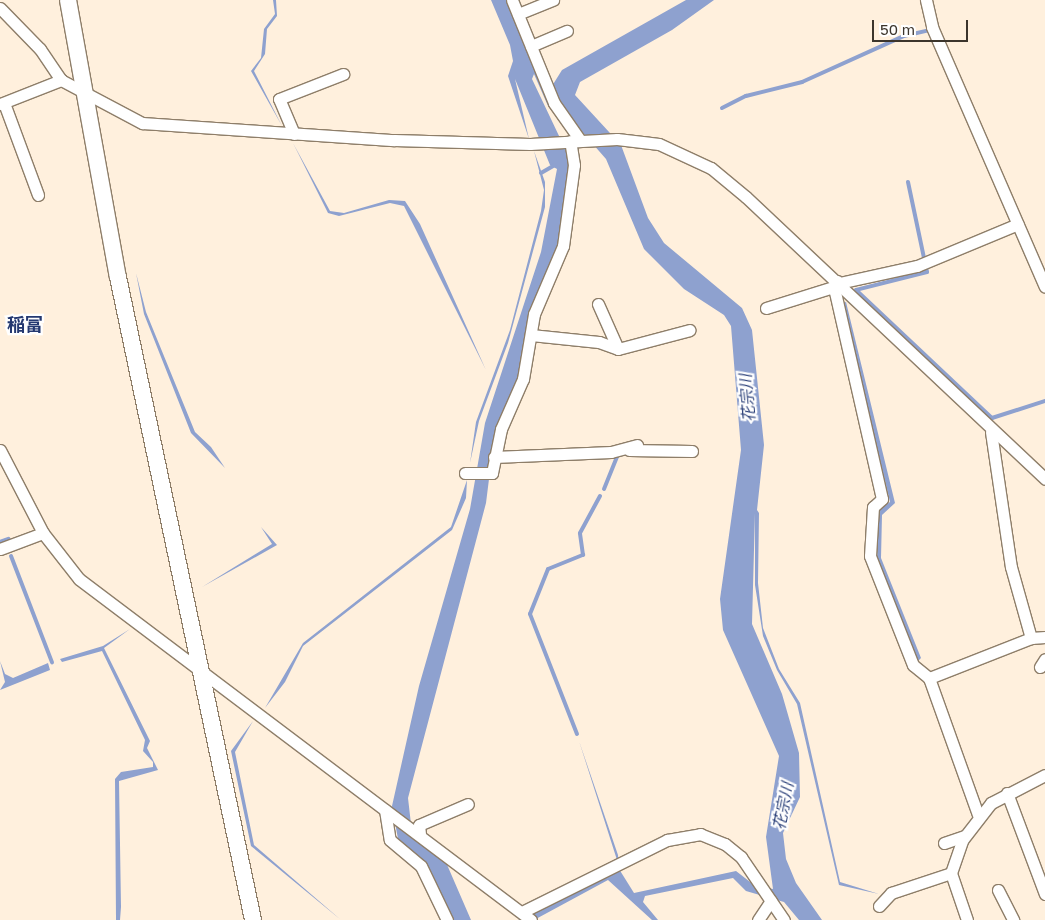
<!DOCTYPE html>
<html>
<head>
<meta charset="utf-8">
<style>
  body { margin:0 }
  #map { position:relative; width:1045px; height:920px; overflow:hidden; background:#fff0dd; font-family:"Golos Text","Noto Sans JP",sans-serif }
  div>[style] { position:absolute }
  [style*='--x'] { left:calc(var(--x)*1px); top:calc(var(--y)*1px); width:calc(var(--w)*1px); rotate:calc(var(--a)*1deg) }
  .water>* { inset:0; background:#8ea1cf }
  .stream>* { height:4px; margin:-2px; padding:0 2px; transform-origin:2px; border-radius:2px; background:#8ea1cf }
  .roads { filter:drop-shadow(1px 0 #8e7e69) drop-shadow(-1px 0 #8e7e69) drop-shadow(0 1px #8e7e69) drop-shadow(0 -1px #8e7e69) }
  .street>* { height:11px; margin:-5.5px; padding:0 5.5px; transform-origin:5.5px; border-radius:5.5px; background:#fff }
  .secondary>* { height:16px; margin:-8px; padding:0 8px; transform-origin:8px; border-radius:8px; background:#fff }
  span { translate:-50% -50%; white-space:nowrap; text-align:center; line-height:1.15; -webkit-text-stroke:4.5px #fff; paint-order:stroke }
  .water-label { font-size:16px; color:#2a3f78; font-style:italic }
  .quarter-label { font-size:18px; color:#243870; font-weight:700 }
  .scale { position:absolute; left:872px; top:20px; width:96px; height:22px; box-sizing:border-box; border:2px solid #3c352c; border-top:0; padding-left:6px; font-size:15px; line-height:18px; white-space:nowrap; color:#3c352c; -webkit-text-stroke:4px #fff; paint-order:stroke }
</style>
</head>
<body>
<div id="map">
  <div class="water">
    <div style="clip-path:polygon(273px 0,276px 0,277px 16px,267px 29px,265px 54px,254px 71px,282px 126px,251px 71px,261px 58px,264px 29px,275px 14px)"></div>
    <div style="clip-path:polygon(491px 0,506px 0,567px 131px,548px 106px,534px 74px,532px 79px,569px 157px,564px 229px,489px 479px,486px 503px,408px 798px,411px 824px,445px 860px,471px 920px,451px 920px,431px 875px,398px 839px,392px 806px,419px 686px,470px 509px,485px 423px,541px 252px,557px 169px,550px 165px,515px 79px,529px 139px,508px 76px,513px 61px,510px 45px)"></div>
    <div style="clip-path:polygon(686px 0,714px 0,672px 30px,580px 82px,575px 95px,621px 145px,648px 218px,664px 243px,742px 308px,752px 330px,764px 445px,757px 510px,759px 513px,758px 583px,763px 628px,779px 669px,800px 703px,840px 882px,879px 894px,839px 885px,797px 704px,777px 670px,763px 636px,755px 585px,755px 513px,752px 624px,782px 694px,799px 753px,800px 797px,783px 833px,786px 859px,796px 883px,822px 920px,799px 920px,784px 902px,746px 891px,733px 878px,645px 896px,643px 902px,658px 920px,652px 920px,608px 880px,534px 920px,518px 920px,617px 860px,579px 741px,618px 855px,619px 869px,634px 893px,736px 871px,754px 885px,773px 889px,766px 837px,779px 756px,723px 630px,720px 599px,741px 450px,731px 326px,724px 315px,684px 289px,644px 249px,606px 159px,571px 119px,552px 86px,562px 70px)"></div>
    <div style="clip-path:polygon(293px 143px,330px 211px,344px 213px,389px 200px,405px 201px,420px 224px,486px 370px,404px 206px,390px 203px,339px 216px,328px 213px)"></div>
    <div style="clip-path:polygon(534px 151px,545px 182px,545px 207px,508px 343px,479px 421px,470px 463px,476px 422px,510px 330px,541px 211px,544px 190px)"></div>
    <div style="clip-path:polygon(136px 273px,146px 312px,195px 432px,211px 447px,225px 468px,191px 433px,144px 314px)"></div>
    <div style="clip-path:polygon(846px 302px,895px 503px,882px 515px,881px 558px,921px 658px,918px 661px,877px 561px,878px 511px,890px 502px,843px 303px)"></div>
    <div style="clip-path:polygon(467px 480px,466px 498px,452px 530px,303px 646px,285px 682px,265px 708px,303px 643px,451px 527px)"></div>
    <div style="clip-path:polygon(261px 527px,277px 545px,202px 587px,272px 544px)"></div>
    <div style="clip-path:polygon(130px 629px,104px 648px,150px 741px,147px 748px,158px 770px,119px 781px,121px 907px,120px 920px,116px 920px,115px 779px,121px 772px,153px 767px,153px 762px,143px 751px,145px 740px,102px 651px,62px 662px,60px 659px,103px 646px)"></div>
    <div style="clip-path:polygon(0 661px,5px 674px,13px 678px,48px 663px,50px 670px,0 690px,5px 682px)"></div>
    <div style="clip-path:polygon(253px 721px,235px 752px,254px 845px,341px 920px,251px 846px,231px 751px)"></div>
  </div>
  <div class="stream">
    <div style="--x:722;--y:108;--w:27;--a:-27"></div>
    <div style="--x:746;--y:96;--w:58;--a:-14"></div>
    <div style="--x:802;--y:82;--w:112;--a:-24.3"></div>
    <div style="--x:904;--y:36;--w:26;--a:-13"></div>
    <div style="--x:541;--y:173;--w:16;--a:-30"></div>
    <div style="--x:908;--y:182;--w:92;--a:78.1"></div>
    <div style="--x:927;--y:272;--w:73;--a:165.8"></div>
    <div style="--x:856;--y:290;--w:187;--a:43.3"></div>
    <div style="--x:992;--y:418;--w:56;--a:-17.8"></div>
    <div style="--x:604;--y:489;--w:35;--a:-68"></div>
    <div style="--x:0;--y:542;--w:9;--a:-21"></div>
    <div style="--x:11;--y:556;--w:114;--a:68.9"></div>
    <div style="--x:577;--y:734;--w:129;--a:-111.4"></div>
    <div style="--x:530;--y:614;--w:48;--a:-68.2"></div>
    <div style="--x:548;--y:569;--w:38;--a:-22"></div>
    <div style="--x:583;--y:555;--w:22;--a:-98"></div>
    <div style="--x:580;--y:533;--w:42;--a:-61.6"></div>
  </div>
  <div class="roads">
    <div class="street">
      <div style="--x:512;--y:0;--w:111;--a:67.8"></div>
      <div style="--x:554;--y:103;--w:45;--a:54.9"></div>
      <div style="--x:926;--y:0;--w:28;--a:77"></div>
      <div style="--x:932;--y:27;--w:283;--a:66.5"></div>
      <div style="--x:0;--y:8;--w:57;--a:45.7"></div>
      <div style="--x:40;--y:49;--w:37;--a:56"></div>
      <div style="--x:61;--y:80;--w:92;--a:28"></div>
      <div style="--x:142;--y:123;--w:253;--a:3.9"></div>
      <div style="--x:394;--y:140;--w:136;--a:1.7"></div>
      <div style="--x:530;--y:144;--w:87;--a:-3.3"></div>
      <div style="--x:617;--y:139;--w:42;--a:6.8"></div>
      <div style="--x:659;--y:144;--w:57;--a:24.8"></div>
      <div style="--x:711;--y:168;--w:45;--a:39.6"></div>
      <div style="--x:746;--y:197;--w:411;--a:43.3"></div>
      <div style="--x:518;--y:14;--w:38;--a:-22"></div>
      <div style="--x:531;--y:46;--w:39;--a:-23"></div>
      <div style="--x:4;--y:103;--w:98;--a:69.7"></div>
      <div style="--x:0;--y:104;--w:66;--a:-21.5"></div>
      <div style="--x:294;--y:134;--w:38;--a:-113"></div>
      <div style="--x:279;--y:99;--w:69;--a:-21.3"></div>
      <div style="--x:837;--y:281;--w:11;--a:100"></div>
      <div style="--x:835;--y:292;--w:212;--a:77.2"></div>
      <div style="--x:882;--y:499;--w:12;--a:138"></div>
      <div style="--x:873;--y:507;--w:49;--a:93.5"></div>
      <div style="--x:870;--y:556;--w:117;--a:68.5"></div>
      <div style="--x:913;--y:665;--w:21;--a:39"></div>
      <div style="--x:929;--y:678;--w:145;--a:70.3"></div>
      <div style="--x:839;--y:283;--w:80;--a:-12.3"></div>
      <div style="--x:917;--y:266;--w:109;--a:-22.6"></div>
      <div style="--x:598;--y:304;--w:49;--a:66"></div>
      <div style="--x:618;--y:349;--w:74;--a:-14.8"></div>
      <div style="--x:766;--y:308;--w:73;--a:-17.4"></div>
      <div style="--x:531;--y:335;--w:68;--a:5.9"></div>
      <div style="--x:599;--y:342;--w:20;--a:20"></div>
      <div style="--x:991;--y:432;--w:136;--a:81.6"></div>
      <div style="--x:1011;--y:567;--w:74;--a:74.3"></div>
      <div style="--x:1031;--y:638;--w:14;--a:-4"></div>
      <div style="--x:0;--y:450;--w:93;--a:62.6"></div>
      <div style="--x:43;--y:533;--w:58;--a:52"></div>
      <div style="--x:79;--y:579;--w:566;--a:37.03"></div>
      <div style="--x:629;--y:450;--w:63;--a:0.9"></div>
      <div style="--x:494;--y:457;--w:117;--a:-2.4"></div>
      <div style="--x:611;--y:452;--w:27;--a:-15"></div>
      <div style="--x:465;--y:473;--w:27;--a:0"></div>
      <div style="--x:492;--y:473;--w:45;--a:-78.4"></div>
      <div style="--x:501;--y:429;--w:55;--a:-66.3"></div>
      <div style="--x:523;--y:379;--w:66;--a:-80.4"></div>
      <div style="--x:534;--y:314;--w:74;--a:-66.9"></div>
      <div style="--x:563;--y:246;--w:82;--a:-82.3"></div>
      <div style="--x:574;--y:165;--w:24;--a:-99"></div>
      <div style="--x:0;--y:549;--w:46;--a:-20.4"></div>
      <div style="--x:1040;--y:667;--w:9;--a:-58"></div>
      <div style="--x:929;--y:678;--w:110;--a:-21.4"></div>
      <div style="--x:1007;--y:793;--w:108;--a:69.4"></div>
      <div style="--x:385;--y:810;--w:30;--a:81"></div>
      <div style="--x:390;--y:840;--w:40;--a:40"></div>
      <div style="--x:421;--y:866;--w:60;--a:64.3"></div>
      <div style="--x:420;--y:834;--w:9;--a:-96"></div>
      <div style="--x:419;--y:825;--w:53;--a:-23.2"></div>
      <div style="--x:944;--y:843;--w:21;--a:-19"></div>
      <div style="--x:998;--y:890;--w:34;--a:63"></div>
      <div style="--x:879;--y:906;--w:18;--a:-47"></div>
      <div style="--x:891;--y:893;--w:63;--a:-18.4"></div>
      <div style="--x:524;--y:911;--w:160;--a:-26.4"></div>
      <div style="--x:667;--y:840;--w:34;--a:-10"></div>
      <div style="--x:700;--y:834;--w:27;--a:22"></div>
      <div style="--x:725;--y:844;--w:21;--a:39"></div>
      <div style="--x:741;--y:857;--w:76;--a:55.7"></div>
      <div style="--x:758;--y:920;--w:23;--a:-56"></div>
      <div style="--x:967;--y:920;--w:50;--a:-108.8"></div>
      <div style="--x:951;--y:873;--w:36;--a:-71"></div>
      <div style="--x:963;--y:839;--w:46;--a:-52.1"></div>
      <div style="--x:991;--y:803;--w:61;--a:-27.4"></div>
    </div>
    <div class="secondary">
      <div style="--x:68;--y:0;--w:281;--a:79.8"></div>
      <div style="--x:118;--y:277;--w:657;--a:78.14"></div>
    </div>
  </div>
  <div class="water-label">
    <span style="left:747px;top:398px;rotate:-95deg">花宗川</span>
    <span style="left:783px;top:806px;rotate:-79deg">花宗川</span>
  </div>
  <div class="quarter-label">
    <span style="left:25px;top:324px">稲富</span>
  </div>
  <div class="scale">50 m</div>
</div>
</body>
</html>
